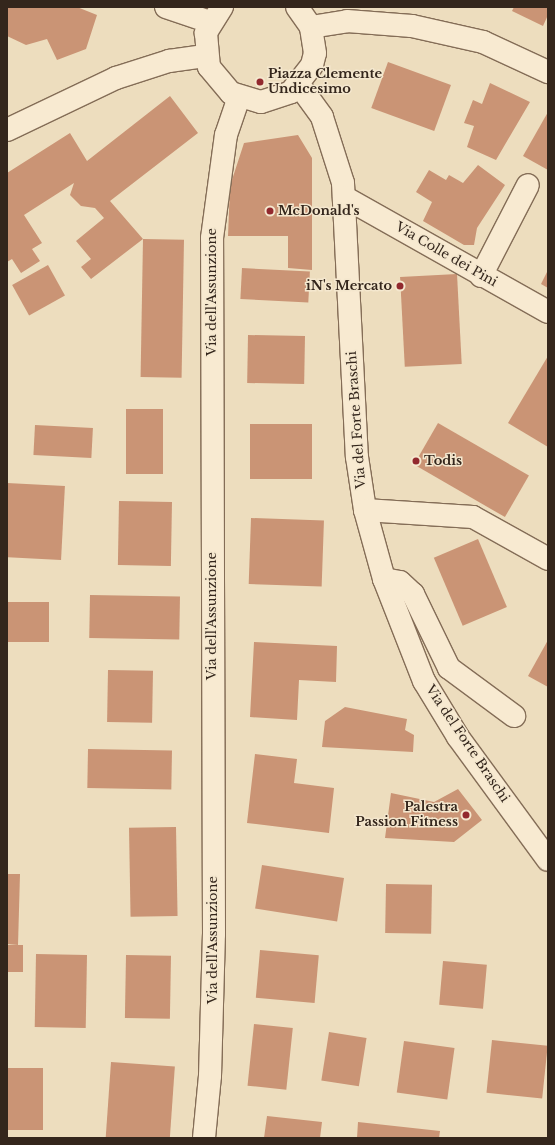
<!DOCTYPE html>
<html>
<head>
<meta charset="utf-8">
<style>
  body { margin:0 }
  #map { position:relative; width:555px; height:1145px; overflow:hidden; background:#edddbe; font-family:"Libre Baskerville",serif }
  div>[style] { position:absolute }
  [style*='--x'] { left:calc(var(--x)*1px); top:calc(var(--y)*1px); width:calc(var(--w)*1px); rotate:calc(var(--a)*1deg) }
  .building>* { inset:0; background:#ca9475; transform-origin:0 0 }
  .roads { filter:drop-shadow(1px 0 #846d57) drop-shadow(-1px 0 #846d57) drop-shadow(0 1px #846d57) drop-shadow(0 -1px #846d57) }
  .minor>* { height:22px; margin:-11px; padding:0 11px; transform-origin:11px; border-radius:11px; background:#f8ead1 }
  .dots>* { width:11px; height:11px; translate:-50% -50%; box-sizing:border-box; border:2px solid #f4e7ce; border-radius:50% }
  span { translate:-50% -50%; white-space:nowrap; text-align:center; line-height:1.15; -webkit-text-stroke:3px #f4e7ce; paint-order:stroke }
  .poi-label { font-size:13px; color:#34261c; font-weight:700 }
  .left { translate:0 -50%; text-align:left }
  .right { translate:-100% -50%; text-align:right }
  .street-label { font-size:13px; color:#34261c }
  .frame { position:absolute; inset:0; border:8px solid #34261c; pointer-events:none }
</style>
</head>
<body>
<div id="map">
  <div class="building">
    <div style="clip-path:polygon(7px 7px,77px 7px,97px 15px,86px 49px,57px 60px,47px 39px,26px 45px,7px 36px)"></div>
    <div style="clip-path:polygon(514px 7px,548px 7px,548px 15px,543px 26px,512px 11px)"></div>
    <div style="left:388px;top:62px;width:67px;height:49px;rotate:20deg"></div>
    <div style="clip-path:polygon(490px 83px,530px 102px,496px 160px,467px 147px,474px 126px,464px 123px,473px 100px,482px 104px)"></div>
    <div style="clip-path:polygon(170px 96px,198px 133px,110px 201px,143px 239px,91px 279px,81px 267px,91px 259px,76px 241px,104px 218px,95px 208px,81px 206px,70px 195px,74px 183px,24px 215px,42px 243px,32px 249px,40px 261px,21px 273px,12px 259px,7px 262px,7px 173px,70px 133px,87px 161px)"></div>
    <div style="clip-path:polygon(548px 112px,548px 170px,523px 156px)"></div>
    <div style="clip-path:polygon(298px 135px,312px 158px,312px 270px,288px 268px,288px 236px,228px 236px,230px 186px,244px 143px)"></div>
    <div style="clip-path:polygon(478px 165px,505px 185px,477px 228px,474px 245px,464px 245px,423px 221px,432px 202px,416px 192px,429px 170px,446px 180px,449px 175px,463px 183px)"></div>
    <div style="left:143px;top:239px;width:41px;height:138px;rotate:1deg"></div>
    <div style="left:48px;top:265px;width:35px;height:41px;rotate:61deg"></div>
    <div style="left:242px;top:268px;width:68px;height:31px;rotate:3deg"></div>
    <div style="clip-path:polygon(548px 270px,548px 288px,541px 284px)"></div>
    <div style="left:457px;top:274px;width:90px;height:57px;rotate:87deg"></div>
    <div style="left:248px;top:335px;width:57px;height:48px;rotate:1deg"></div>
    <div style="clip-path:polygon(548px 356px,548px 447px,508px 423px)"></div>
    <div style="left:126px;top:409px;width:37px;height:65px"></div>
    <div style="left:438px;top:423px;width:105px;height:48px;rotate:30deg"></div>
    <div style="left:250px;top:424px;width:62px;height:55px"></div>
    <div style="left:35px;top:425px;width:58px;height:30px;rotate:3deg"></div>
    <div style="left:7px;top:483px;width:58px;height:74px;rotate:3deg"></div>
    <div style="left:119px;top:501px;width:53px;height:64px;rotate:1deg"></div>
    <div style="left:251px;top:518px;width:73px;height:66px;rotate:2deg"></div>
    <div style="left:478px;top:539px;width:74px;height:48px;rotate:67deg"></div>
    <div style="left:90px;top:595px;width:90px;height:43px;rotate:1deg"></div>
    <div style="left:7px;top:602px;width:42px;height:40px"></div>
    <div style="clip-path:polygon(548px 640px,548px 687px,528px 676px)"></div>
    <div style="clip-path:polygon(254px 642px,337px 646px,336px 682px,299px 680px,297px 720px,250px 717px)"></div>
    <div style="left:108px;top:670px;width:45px;height:52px;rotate:1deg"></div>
    <div style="clip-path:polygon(345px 707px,407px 719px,405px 730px,414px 735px,413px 752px,322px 747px,325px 721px)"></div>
    <div style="left:88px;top:749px;width:84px;height:39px;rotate:1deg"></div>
    <div style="clip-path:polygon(255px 754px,297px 759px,294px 783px,334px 788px,329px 833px,247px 823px)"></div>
    <div style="clip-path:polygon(458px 789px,482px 820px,454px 842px,385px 838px,391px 793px,434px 802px)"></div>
    <div style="left:176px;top:827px;width:89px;height:47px;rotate:89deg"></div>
    <div style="left:262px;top:865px;width:83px;height:44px;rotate:9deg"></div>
    <div style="clip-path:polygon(7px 874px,20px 874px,18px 945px,7px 944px)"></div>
    <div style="left:386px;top:884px;width:46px;height:49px;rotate:1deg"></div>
    <div style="left:7px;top:945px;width:16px;height:27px"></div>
    <div style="left:260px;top:950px;width:59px;height:48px;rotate:5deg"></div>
    <div style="left:36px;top:954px;width:51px;height:73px;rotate:1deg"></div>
    <div style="left:126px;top:955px;width:45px;height:63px;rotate:1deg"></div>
    <div style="left:443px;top:961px;width:44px;height:44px;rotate:5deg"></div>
    <div style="left:254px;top:1024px;width:39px;height:62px;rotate:6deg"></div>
    <div style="left:329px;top:1032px;width:38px;height:49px;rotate:9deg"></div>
    <div style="left:492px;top:1040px;width:56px;height:53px;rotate:6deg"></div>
    <div style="left:404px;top:1041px;width:51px;height:52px;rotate:8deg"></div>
    <div style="left:111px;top:1062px;width:64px;height:76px;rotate:4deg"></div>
    <div style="left:7px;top:1068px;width:36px;height:62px"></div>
    <div style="clip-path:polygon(267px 1116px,322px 1122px,320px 1138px,264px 1138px)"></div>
    <div style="clip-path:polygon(358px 1122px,440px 1131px,439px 1138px,357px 1138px)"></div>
  </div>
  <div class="roads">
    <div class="minor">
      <div style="--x:166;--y:7;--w:46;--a:18.8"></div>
      <div style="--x:222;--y:7;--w:31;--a:122"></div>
      <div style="--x:206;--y:33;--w:34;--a:85"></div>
      <div style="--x:209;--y:67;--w:34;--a:50"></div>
      <div style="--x:231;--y:93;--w:31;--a:17"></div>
      <div style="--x:261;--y:102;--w:32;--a:-18"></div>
      <div style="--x:291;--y:92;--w:34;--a:-52"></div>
      <div style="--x:312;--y:65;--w:12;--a:-76"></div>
      <div style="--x:315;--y:53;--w:26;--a:-99"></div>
      <div style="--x:311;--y:27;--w:24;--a:-125"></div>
      <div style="--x:311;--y:27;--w:36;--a:-9"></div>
      <div style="--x:347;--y:21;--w:65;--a:4.4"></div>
      <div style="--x:412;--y:26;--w:73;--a:12.7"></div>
      <div style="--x:483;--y:42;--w:72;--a:24.8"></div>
      <div style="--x:299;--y:85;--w:39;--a:54"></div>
      <div style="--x:322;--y:117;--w:69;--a:72.3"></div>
      <div style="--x:343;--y:183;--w:274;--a:87.1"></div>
      <div style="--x:357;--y:457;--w:54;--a:81.4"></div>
      <div style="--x:365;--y:510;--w:72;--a:74.6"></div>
      <div style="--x:384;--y:579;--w:110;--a:68.6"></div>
      <div style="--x:424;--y:681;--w:66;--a:58.7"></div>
      <div style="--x:458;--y:737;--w:152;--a:53.8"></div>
      <div style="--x:7;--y:130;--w:121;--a:-25.5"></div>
      <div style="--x:116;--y:78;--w:56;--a:-17.8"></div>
      <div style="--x:169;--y:61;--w:36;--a:-8"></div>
      <div style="--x:344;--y:197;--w:234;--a:29.4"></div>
      <div style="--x:481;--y:276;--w:102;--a:-62.7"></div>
      <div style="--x:365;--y:510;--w:108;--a:3.7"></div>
      <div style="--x:473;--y:517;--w:86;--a:29.2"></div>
      <div style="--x:384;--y:579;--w:16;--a:11"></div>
      <div style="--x:400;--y:582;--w:18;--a:43"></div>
      <div style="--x:413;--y:594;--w:82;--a:64.1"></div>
      <div style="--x:449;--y:668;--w:81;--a:36.4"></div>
      <div style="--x:204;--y:1138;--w:62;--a:-84.5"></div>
      <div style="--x:210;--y:1076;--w:142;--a:-88.4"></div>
      <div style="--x:214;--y:934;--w:696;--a:-90.16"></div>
      <div style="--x:212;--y:238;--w:104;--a:-82.3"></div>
      <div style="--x:226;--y:135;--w:40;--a:-71.1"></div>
    </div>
  </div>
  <div class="dots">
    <div style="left:260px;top:82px;background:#92292e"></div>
    <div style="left:270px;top:211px;background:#92292e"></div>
    <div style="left:400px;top:286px;background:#92292e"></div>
    <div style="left:416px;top:461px;background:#92292e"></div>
    <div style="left:466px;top:815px;background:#92292e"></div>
  </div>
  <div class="poi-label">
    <span class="left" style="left:268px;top:82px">Piazza Clemente<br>Undicesimo</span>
    <span class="left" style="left:278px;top:211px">McDonald's</span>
    <span class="right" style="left:392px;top:286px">iN's Mercato</span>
    <span class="left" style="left:424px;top:461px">Todis</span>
    <span class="right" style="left:458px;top:815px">Palestra<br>Passion Fitness</span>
  </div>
  <div class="street-label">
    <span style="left:446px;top:255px;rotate:30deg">Via Colle dei Pini</span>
    <span style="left:212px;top:292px;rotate:-90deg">Via dell'Assunzione</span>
    <span style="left:357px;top:420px;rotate:-94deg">Via del Forte Braschi</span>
    <span style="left:212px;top:616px;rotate:-90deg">Via dell'Assunzione</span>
    <span style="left:467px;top:744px;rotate:56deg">Via del Forte Braschi</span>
    <span style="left:213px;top:940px;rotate:-90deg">Via dell'Assunzione</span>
  </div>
  <div class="frame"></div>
</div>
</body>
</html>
